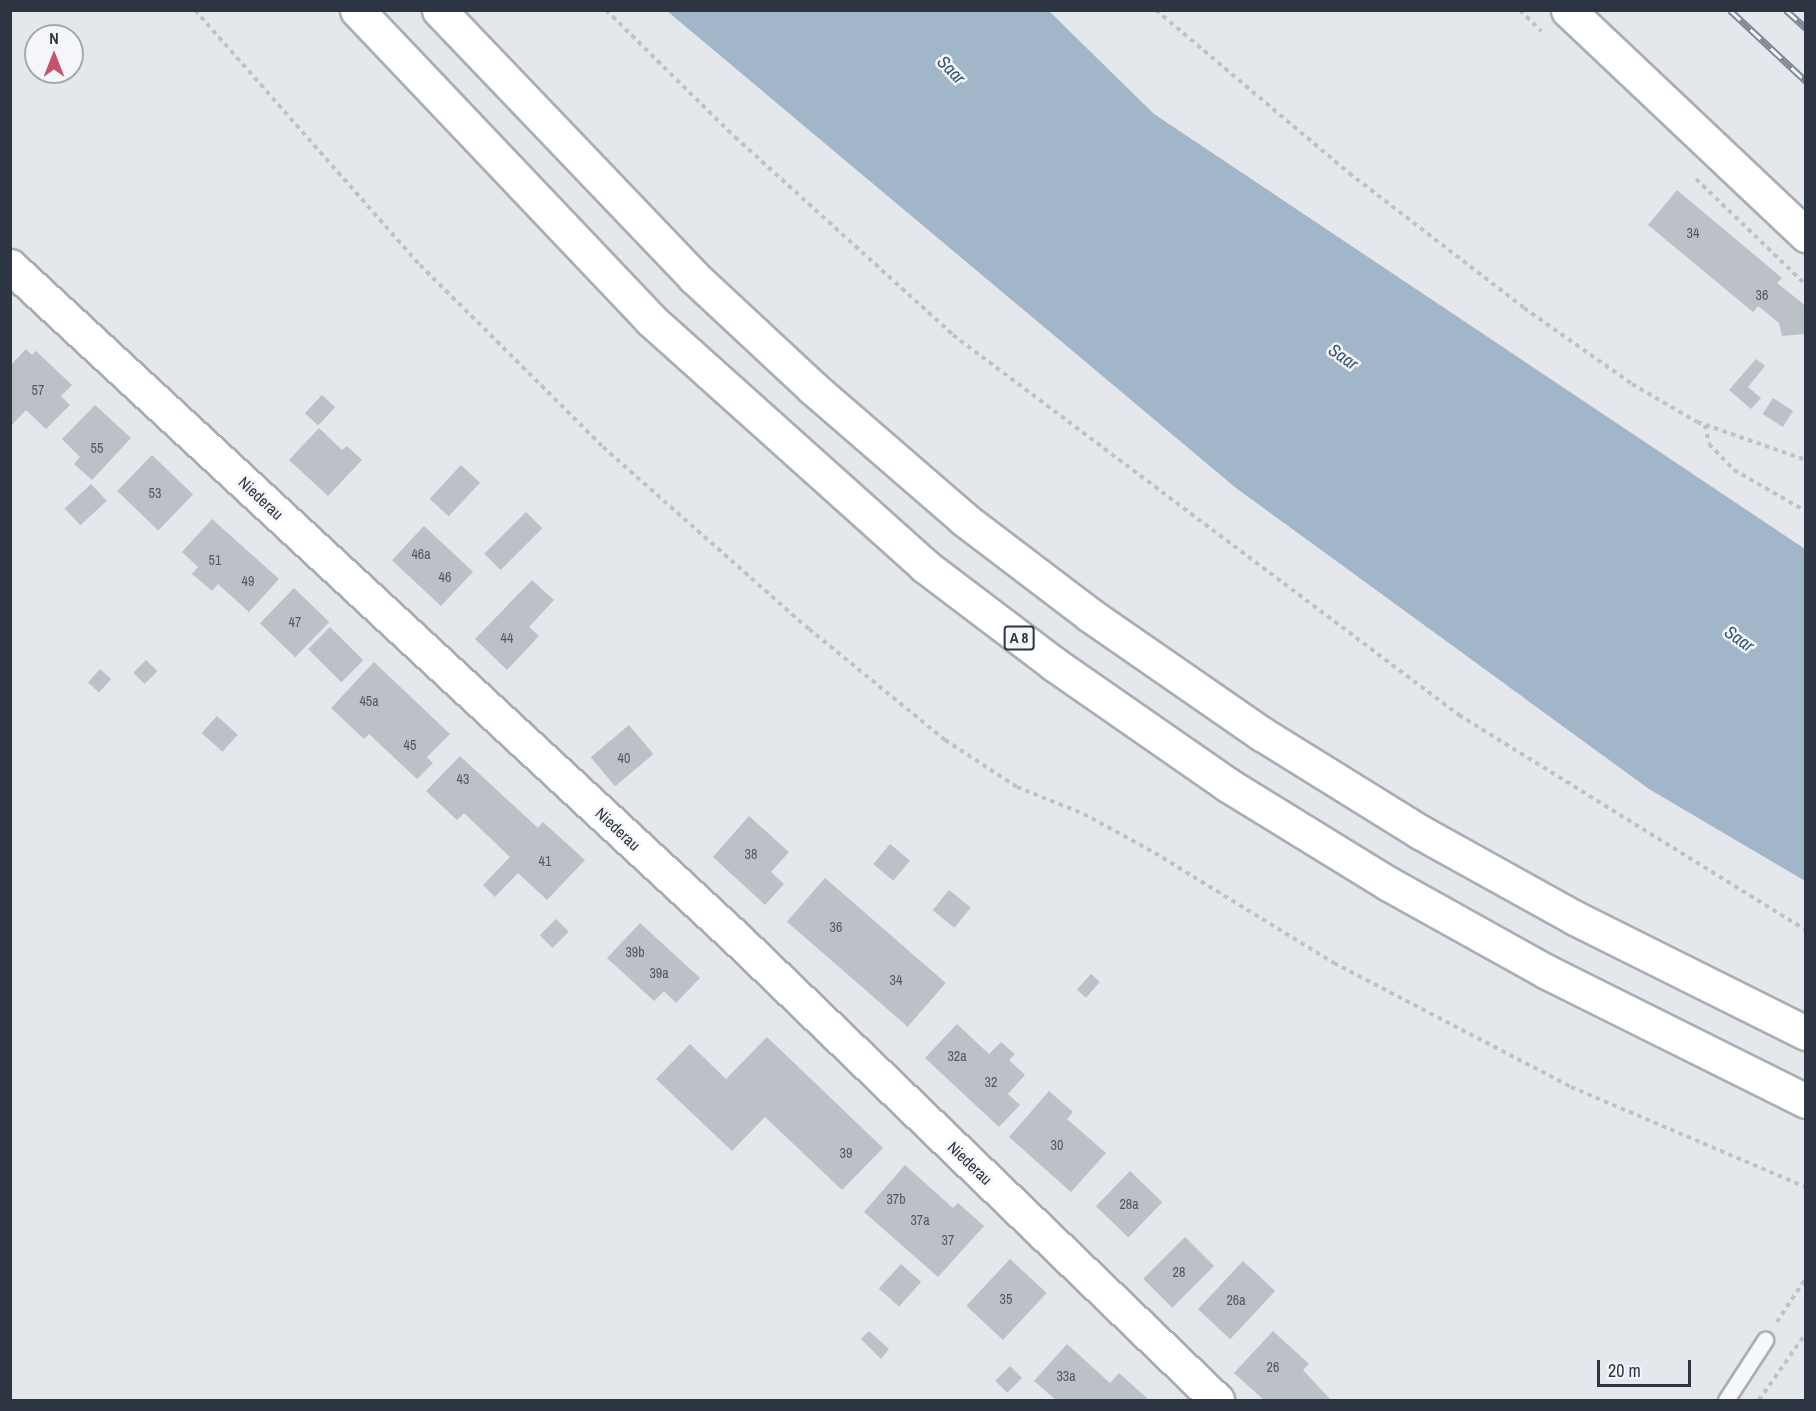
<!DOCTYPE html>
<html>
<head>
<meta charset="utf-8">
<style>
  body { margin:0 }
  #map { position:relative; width:1816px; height:1411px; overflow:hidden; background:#e4e7eb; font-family:"Archivo Narrow",sans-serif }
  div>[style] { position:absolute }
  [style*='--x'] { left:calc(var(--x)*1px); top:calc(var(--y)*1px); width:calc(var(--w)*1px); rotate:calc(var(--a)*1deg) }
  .water>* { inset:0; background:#a2b6c9 }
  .building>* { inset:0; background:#bcc1c8; transform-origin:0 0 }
  .path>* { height:4px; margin-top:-2px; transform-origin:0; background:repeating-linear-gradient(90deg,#bec1c7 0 4.5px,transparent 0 9px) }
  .roads { filter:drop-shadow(2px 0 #a9aeb5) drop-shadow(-2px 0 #a9aeb5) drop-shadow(0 2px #a9aeb5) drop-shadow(0 -2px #a9aeb5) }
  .lane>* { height:15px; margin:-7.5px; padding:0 7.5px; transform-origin:7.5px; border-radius:7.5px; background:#f7f8fa }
  .secondary>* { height:33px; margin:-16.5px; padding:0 16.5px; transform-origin:16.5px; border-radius:16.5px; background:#fff }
  .highway>* { height:33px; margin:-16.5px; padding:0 16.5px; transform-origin:16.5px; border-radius:16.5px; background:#fff }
  .rail>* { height:7px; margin-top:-3.5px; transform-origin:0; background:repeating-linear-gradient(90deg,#f4f6f9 0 14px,#7e8794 0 28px); box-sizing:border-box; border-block:2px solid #7e8794 }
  span { translate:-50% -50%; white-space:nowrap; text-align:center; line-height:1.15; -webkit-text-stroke:5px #f4f6f9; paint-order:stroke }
  .number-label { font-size:14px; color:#515864 }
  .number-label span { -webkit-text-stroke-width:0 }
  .shield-label span { padding:2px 4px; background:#f4f6f9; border:2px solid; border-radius:4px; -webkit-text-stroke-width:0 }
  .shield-label { font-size:15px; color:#2d3543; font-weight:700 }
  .street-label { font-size:16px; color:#2d3543 }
  .water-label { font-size:18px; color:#395575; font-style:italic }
  .frame { position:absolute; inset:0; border:12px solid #2d3543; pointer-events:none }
  .north { position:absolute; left:24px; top:24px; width:60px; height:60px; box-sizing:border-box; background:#f4f6f9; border:2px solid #a4a9b0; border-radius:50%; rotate:0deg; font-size:16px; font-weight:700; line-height:24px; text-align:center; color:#2d3543 }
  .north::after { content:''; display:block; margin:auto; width:21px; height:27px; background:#c85267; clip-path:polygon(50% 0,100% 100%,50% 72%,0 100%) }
  .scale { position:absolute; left:1597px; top:1360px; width:94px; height:27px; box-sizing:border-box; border:3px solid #2d3543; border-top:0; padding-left:8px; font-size:18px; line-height:21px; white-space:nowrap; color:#2d3543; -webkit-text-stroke:4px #f4f6f9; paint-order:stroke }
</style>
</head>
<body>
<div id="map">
  <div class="water">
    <div style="clip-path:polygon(667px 11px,1049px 11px,1154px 114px,1805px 549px,1805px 881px,1649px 789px,1236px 488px)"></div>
  </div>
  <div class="building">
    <div style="clip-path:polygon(1677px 190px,1782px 278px,1777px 283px,1806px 306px,1806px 334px,1782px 336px,1779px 323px,1758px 306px,1753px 312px,1648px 225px)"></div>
    <div style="clip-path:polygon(26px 349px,32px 355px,36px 351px,72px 385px,61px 396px,70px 405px,46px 429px,26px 410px,10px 427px,10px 366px)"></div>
    <div style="clip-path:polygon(1756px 359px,1765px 366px,1748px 387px,1761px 398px,1751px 409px,1729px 390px)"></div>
    <div style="left:322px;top:395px;width:18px;height:25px;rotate:43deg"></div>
    <div style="left:1773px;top:398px;width:24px;height:19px;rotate:33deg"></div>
    <div style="clip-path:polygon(95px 405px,131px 438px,92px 480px,74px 464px,80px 457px,62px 439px)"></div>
    <div style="clip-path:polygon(319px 428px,342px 450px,347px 446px,362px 460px,328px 496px,289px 460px)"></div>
    <div style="left:152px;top:455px;width:57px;height:50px;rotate:44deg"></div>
    <div style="left:461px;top:465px;width:26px;height:46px;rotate:43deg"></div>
    <div style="left:91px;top:484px;width:23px;height:36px;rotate:47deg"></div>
    <div style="left:526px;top:512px;width:23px;height:59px;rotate:45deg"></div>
    <div style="clip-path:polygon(212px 519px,279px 579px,249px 612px,218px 584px,212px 591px,192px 574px,198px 567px,182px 552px)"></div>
    <div style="left:424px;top:526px;width:67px;height:47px;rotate:43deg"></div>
    <div style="clip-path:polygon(532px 580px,554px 600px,529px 627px,539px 636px,507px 670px,475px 639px)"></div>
    <div style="left:294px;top:588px;width:49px;height:49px;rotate:44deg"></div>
    <div style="left:330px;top:627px;width:47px;height:31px;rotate:45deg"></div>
    <div style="left:146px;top:660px;width:16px;height:18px;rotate:45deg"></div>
    <div style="clip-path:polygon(374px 662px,450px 734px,427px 757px,433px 763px,417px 779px,369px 734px,364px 739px,331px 708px)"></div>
    <div style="left:100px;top:669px;width:15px;height:18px;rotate:42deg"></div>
    <div style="left:217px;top:716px;width:28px;height:23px;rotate:42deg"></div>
    <div style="left:629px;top:725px;width:38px;height:50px;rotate:50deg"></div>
    <div style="clip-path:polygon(460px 756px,538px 828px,543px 822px,585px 860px,547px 900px,518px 873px,495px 897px,483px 885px,510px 857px,464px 813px,457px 820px,426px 791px)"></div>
    <div style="clip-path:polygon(749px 816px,789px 852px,771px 872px,784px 884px,765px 905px,713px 857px)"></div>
    <div style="left:890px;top:844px;width:26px;height:26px;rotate:40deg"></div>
    <div style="left:825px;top:878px;width:160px;height:58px;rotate:41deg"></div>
    <div style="left:949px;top:890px;width:28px;height:26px;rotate:39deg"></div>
    <div style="left:556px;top:919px;width:18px;height:23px;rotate:45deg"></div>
    <div style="clip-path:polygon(640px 923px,700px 978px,676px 1003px,664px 991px,654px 1001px,607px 958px)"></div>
    <div style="left:1091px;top:974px;width:12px;height:21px;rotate:42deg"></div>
    <div style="clip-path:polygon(957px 1024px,989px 1054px,1001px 1042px,1015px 1054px,1009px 1060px,1025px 1075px,1008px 1094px,1020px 1105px,999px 1127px,925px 1058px)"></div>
    <div style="clip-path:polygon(767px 1037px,883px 1148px,842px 1190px,765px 1117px,732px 1151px,656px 1079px,690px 1044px,726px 1079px)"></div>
    <div style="clip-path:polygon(1049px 1091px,1073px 1112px,1067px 1119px,1106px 1153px,1071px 1192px,1009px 1137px)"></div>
    <div style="clip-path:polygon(905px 1165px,953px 1208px,958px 1203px,984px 1226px,938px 1277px,864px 1212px)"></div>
    <div style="left:1130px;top:1171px;width:45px;height:49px;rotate:44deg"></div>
    <div style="left:1185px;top:1237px;width:41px;height:59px;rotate:45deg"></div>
    <div style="left:1010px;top:1259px;width:50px;height:64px;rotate:43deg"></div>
    <div style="left:1243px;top:1261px;width:44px;height:66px;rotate:43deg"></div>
    <div style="left:901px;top:1264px;width:27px;height:33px;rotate:42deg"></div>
    <div style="clip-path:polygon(869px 1331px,889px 1349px,881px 1359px,861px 1339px)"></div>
    <div style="clip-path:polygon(1273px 1331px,1309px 1364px,1303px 1370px,1331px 1400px,1264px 1400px,1234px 1373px)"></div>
    <div style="clip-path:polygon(1067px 1344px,1110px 1383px,1119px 1373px,1149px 1400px,1056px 1400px,1034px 1381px)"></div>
    <div style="left:1010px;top:1366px;width:17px;height:21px;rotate:45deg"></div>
  </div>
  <div class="path">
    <div style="--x:195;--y:10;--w:340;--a:48.6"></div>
    <div style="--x:420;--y:265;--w:258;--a:44.8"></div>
    <div style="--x:603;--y:447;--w:275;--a:41.5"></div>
    <div style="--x:809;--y:629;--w:176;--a:39.2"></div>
    <div style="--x:945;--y:740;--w:86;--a:33.1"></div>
    <div style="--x:1017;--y:787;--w:72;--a:21.9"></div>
    <div style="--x:1084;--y:814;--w:81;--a:28.8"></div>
    <div style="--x:1155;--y:853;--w:210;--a:31.6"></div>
    <div style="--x:1334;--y:963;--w:267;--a:27.6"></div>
    <div style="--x:1571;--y:1087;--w:255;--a:23.1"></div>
    <div style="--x:606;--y:10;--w:181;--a:44.6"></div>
    <div style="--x:735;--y:137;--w:294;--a:42.2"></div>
    <div style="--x:953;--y:335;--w:633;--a:36.91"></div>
    <div style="--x:1459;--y:715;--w:408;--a:31.8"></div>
    <div style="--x:1156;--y:10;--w:253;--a:40.2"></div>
    <div style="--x:1349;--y:173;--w:221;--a:37.6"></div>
    <div style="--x:1524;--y:308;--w:132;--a:35.1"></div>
    <div style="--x:1632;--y:384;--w:75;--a:30.3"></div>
    <div style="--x:1697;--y:422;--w:115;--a:19.2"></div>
    <div style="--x:1520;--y:10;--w:30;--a:45"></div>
    <div style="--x:1696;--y:179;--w:153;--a:43.9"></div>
    <div style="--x:1705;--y:425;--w:19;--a:78"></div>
    <div style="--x:1709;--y:444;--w:36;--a:46"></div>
    <div style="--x:1734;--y:470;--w:83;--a:29.7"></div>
    <div style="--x:1777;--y:1322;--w:53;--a:-56.6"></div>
    <div style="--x:1759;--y:1400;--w:82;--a:-55"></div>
  </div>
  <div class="roads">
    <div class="lane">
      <div style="--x:1726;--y:1400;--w:72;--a:-57"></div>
    </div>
    <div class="secondary">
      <div style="--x:1568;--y:10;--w:328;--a:43.4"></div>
      <div style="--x:10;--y:266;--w:984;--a:42.78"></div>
      <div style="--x:732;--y:934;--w:673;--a:43.86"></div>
    </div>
    <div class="highway">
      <div style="--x:357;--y:10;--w:427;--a:46.5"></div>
      <div style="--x:651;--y:320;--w:368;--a:41.9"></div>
      <div style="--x:925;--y:566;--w:162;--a:37.2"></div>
      <div style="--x:1054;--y:664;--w:212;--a:34.8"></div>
      <div style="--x:1228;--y:785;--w:189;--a:31.6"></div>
      <div style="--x:1389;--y:884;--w:181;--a:29.1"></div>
      <div style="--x:1547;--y:972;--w:289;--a:26.5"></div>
      <div style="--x:439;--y:10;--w:369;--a:46.3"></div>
      <div style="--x:694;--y:277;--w:163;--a:43"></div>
      <div style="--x:813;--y:388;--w:200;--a:40.9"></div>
      <div style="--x:964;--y:519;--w:158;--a:37.3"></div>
      <div style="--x:1090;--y:615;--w:209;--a:34.7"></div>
      <div style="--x:1262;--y:734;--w:186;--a:31.8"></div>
      <div style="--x:1420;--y:832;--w:177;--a:29"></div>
      <div style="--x:1575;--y:918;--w:258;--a:26.5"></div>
    </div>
  </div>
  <div class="rail">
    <div style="--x:1730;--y:10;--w:104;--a:43.1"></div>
    <div style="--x:1786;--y:10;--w:27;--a:42"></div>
  </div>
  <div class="number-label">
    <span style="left:1693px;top:233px">34</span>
    <span style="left:1762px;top:295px">36</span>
    <span style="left:38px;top:390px">57</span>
    <span style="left:97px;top:448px">55</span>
    <span style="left:155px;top:493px">53</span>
    <span style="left:421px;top:554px">46a</span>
    <span style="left:215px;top:560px">51</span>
    <span style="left:445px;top:577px">46</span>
    <span style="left:248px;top:581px">49</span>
    <span style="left:295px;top:622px">47</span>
    <span style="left:507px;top:638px">44</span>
    <span style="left:369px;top:701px">45a</span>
    <span style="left:410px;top:745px">45</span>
    <span style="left:624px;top:758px">40</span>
    <span style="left:463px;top:779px">43</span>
    <span style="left:751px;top:854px">38</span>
    <span style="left:545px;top:861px">41</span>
    <span style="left:836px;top:927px">36</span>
    <span style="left:635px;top:952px">39b</span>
    <span style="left:659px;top:973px">39a</span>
    <span style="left:896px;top:980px">34</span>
    <span style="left:957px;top:1056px">32a</span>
    <span style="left:991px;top:1082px">32</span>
    <span style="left:1057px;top:1145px">30</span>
    <span style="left:846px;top:1153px">39</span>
    <span style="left:896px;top:1199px">37b</span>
    <span style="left:1129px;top:1204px">28a</span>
    <span style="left:920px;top:1220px">37a</span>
    <span style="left:948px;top:1240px">37</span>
    <span style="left:1179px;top:1272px">28</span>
    <span style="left:1006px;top:1299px">35</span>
    <span style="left:1236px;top:1300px">26a</span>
    <span style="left:1273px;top:1367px">26</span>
    <span style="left:1066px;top:1376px">33a</span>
  </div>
  <div class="shield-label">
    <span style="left:1019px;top:638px">A 8</span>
  </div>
  <div class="street-label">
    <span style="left:261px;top:498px;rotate:43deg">Niederau</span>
    <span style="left:618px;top:829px;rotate:43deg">Niederau</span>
    <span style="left:970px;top:1163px;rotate:44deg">Niederau</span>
  </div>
  <div class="water-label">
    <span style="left:951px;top:70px;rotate:46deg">Saar</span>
    <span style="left:1343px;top:357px;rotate:35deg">Saar</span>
    <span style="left:1739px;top:639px;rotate:35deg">Saar</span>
  </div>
  <div class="frame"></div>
  <div class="north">N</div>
  <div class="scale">20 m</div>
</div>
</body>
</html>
